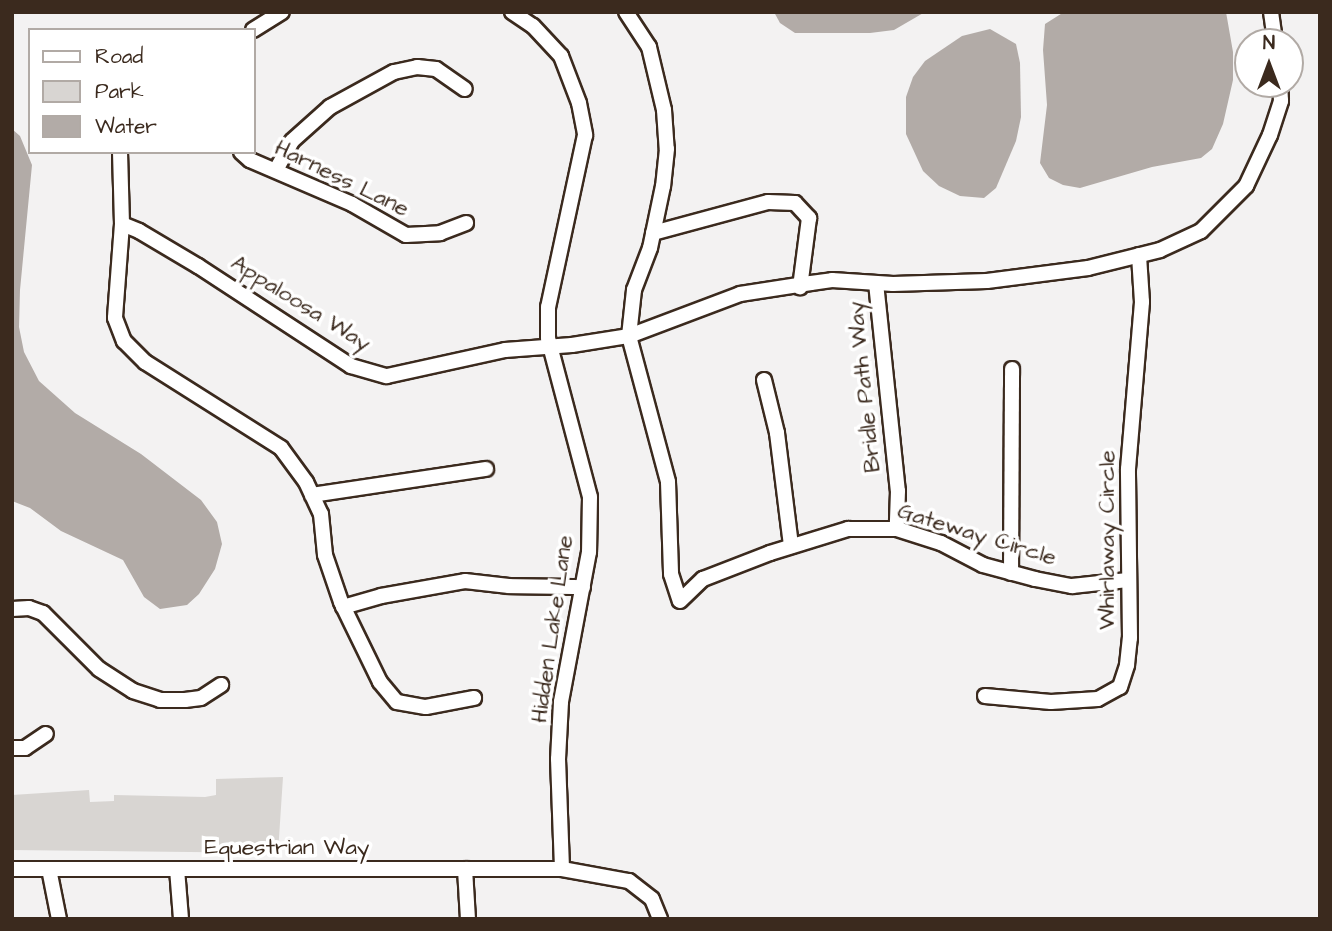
<!DOCTYPE html>
<html>
<head>
<meta charset="utf-8">
<style>
  body { margin:0 }
  #map { position:relative; width:1332px; height:931px; overflow:hidden; background:#f3f2f2; font-family:"Architects Daughter",sans-serif }
  div>[style] { position:absolute }
  [style*='--x'] { left:calc(var(--x)*1px); top:calc(var(--y)*1px); width:calc(var(--w)*1px); rotate:calc(var(--a)*1deg) }
  .green>* { inset:0; background:#d8d5d2 }
  .water>* { inset:0; background:#b2aba7 }
  .roads { filter:drop-shadow(2px 0 #3b2a1e) drop-shadow(-2px 0 #3b2a1e) drop-shadow(0 2px #3b2a1e) drop-shadow(0 -2px #3b2a1e) }
  .minor>* { height:14px; margin:-7px; padding:0 7px; transform-origin:7px; border-radius:7px; background:#fff }
  span { translate:-50% -50%; white-space:nowrap; text-align:center; line-height:1.15; -webkit-text-stroke:7px #fff; paint-order:stroke }
  .street-label { font-size:23px; color:#3b2a1e }
  .frame { position:absolute; inset:0; border:14px solid #3b2a1e; pointer-events:none }
  .legend { position:absolute; left:28px; top:28px; width:228px; height:126px; box-sizing:border-box; background:#fff; border:2px solid #b1aaa5; margin:0; padding:9px 12px; list-style:none; font-size:21px; color:#3b2a1e }
  .legend li { display:flex; align-items:center; gap:14px; height:35px }
  .legend b { width:35px; border:2px solid #b1aaa5 }
  .north { position:absolute; left:1234px; top:28px; width:70px; height:70px; box-sizing:border-box; background:#fff; border:2px solid #b1aaa5; border-radius:50%; rotate:0deg; font-size:19px; font-weight:700; line-height:28px; text-align:center; color:#3b2a1e }
  .north::after { content:''; display:block; margin:auto; width:24px; height:32px; background:#3b2a1e; clip-path:polygon(50% 0,100% 100%,50% 72%,0 100%) }
</style>
</head>
<body>
<div id="map">
  <div class="green">
    <div style="clip-path:polygon(283px 777px,278px 853px,12px 850px,12px 795px,89px 790px,90px 802px,114px 801px,114px 795px,205px 797px,216px 795px,216px 779px)"></div>
  </div>
  <div class="water">
    <div style="clip-path:polygon(774px 12px,925px 12px,894px 30px,870px 33px,795px 33px,780px 23px)"></div>
    <div style="clip-path:polygon(1064px 12px,1226px 12px,1233px 52px,1233px 80px,1223px 124px,1212px 149px,1201px 158px,1152px 167px,1080px 188px,1063px 185px,1049px 178px,1040px 163px,1047px 105px,1043px 50px,1045px 24px)"></div>
    <div style="clip-path:polygon(990px 29px,1016px 44px,1020px 63px,1021px 117px,1016px 141px,996px 188px,984px 198px,960px 196px,939px 186px,923px 171px,906px 134px,906px 97px,913px 77px,925px 61px,962px 36px)"></div>
    <div style="clip-path:polygon(12px 129px,20px 136px,32px 165px,20px 290px,19px 327px,24px 352px,39px 381px,75px 413px,141px 454px,201px 500px,217px 522px,222px 544px,215px 569px,199px 594px,187px 605px,160px 609px,144px 597px,123px 560px,61px 531px,30px 508px,12px 501px)"></div>
  </div>
  <div class="roads">
    <div class="minor">
      <div style="--x:512;--y:12;--w:25;--a:34"></div>
      <div style="--x:533;--y:26;--w:41;--a:47"></div>
      <div style="--x:561;--y:56;--w:50;--a:69"></div>
      <div style="--x:579;--y:103;--w:33;--a:79"></div>
      <div style="--x:585;--y:135;--w:176;--a:102.1"></div>
      <div style="--x:548;--y:307;--w:31;--a:90"></div>
      <div style="--x:548;--y:338;--w:164;--a:75.2"></div>
      <div style="--x:590;--y:497;--w:55;--a:91"></div>
      <div style="--x:589;--y:552;--w:153;--a:100.6"></div>
      <div style="--x:561;--y:702;--w:57;--a:93"></div>
      <div style="--x:558;--y:759;--w:110;--a:87.9"></div>
      <div style="--x:626;--y:12;--w:42;--a:56.7"></div>
      <div style="--x:649;--y:47;--w:65;--a:76.6"></div>
      <div style="--x:664;--y:110;--w:39;--a:86"></div>
      <div style="--x:667;--y:149;--w:37;--a:96"></div>
      <div style="--x:663;--y:186;--w:63;--a:101.8"></div>
      <div style="--x:650;--y:248;--w:45;--a:110.9"></div>
      <div style="--x:634;--y:290;--w:46;--a:96.2"></div>
      <div style="--x:629;--y:336;--w:151;--a:75"></div>
      <div style="--x:668;--y:482;--w:92;--a:88.1"></div>
      <div style="--x:671;--y:574;--w:28;--a:72"></div>
      <div style="--x:680;--y:601;--w:32;--a:-44"></div>
      <div style="--x:703;--y:579;--w:72;--a:-21.2"></div>
      <div style="--x:770;--y:553;--w:82;--a:-17.1"></div>
      <div style="--x:848;--y:529;--w:49;--a:0"></div>
      <div style="--x:897;--y:529;--w:46;--a:17.7"></div>
      <div style="--x:941;--y:543;--w:47;--a:27.6"></div>
      <div style="--x:983;--y:565;--w:54;--a:15.1"></div>
      <div style="--x:1035;--y:579;--w:38;--a:11"></div>
      <div style="--x:1072;--y:586;--w:56;--a:-6.1"></div>
      <div style="--x:1271;--y:12;--w:30;--a:82"></div>
      <div style="--x:253;--y:30;--w:34;--a:-32"></div>
      <div style="--x:120;--y:152;--w:72;--a:88.4"></div>
      <div style="--x:122;--y:224;--w:94;--a:94.3"></div>
      <div style="--x:115;--y:318;--w:25;--a:69"></div>
      <div style="--x:124;--y:341;--w:30;--a:45"></div>
      <div style="--x:145;--y:362;--w:161;--a:32.3"></div>
      <div style="--x:281;--y:448;--w:42;--a:53.7"></div>
      <div style="--x:306;--y:482;--w:35;--a:65"></div>
      <div style="--x:321;--y:514;--w:41;--a:84.4"></div>
      <div style="--x:325;--y:555;--w:50;--a:71.2"></div>
      <div style="--x:341;--y:602;--w:89;--a:64"></div>
      <div style="--x:380;--y:682;--w:26;--a:50"></div>
      <div style="--x:397;--y:702;--w:29;--a:10"></div>
      <div style="--x:426;--y:707;--w:49;--a:-10.6"></div>
      <div style="--x:241;--y:152;--w:12;--a:42"></div>
      <div style="--x:250;--y:160;--w:111;--a:23.3"></div>
      <div style="--x:352;--y:204;--w:62;--a:29.9"></div>
      <div style="--x:406;--y:235;--w:34;--a:-3"></div>
      <div style="--x:440;--y:233;--w:28;--a:-21"></div>
      <div style="--x:276;--y:170;--w:33;--a:-61"></div>
      <div style="--x:292;--y:141;--w:51;--a:-41.8"></div>
      <div style="--x:330;--y:107;--w:73;--a:-28.7"></div>
      <div style="--x:394;--y:72;--w:24;--a:-12"></div>
      <div style="--x:417;--y:67;--w:19;--a:6"></div>
      <div style="--x:436;--y:69;--w:35;--a:35"></div>
      <div style="--x:122;--y:224;--w:18;--a:22"></div>
      <div style="--x:139;--y:231;--w:69;--a:30.7"></div>
      <div style="--x:198;--y:266;--w:183;--a:33.2"></div>
      <div style="--x:351;--y:366;--w:37;--a:16"></div>
      <div style="--x:387;--y:376;--w:121;--a:-12.4"></div>
      <div style="--x:505;--y:350;--w:67;--a:-4.3"></div>
      <div style="--x:572;--y:345;--w:58;--a:-9"></div>
      <div style="--x:629;--y:336;--w:119;--a:-20.7"></div>
      <div style="--x:740;--y:294;--w:72;--a:-8.8"></div>
      <div style="--x:811;--y:283;--w:21;--a:-8"></div>
      <div style="--x:832;--y:280;--w:61;--a:3.8"></div>
      <div style="--x:893;--y:284;--w:94;--a:-1.8"></div>
      <div style="--x:987;--y:281;--w:102;--a:-7.3"></div>
      <div style="--x:1088;--y:268;--w:74;--a:-14"></div>
      <div style="--x:1160;--y:250;--w:45;--a:-24.9"></div>
      <div style="--x:1201;--y:231;--w:64;--a:-45"></div>
      <div style="--x:1246;--y:186;--w:56;--a:-64.8"></div>
      <div style="--x:1270;--y:135;--w:36;--a:-72"></div>
      <div style="--x:1281;--y:101;--w:17;--a:-93"></div>
      <div style="--x:653;--y:233;--w:119;--a:-15.1"></div>
      <div style="--x:768;--y:202;--w:27;--a:2"></div>
      <div style="--x:795;--y:203;--w:21;--a:47"></div>
      <div style="--x:809;--y:218;--w:70;--a:97.4"></div>
      <div style="--x:876;--y:283;--w:209;--a:84"></div>
      <div style="--x:898;--y:491;--w:38;--a:92"></div>
      <div style="--x:764;--y:380;--w:55;--a:76.2"></div>
      <div style="--x:777;--y:433;--w:114;--a:82.9"></div>
      <div style="--x:312;--y:495;--w:176;--a:-8.5"></div>
      <div style="--x:1011;--y:573;--w:204;--a:-89.7"></div>
      <div style="--x:343;--y:607;--w:40;--a:-16"></div>
      <div style="--x:381;--y:596;--w:85;--a:-10.1"></div>
      <div style="--x:465;--y:581;--w:44;--a:6.5"></div>
      <div style="--x:509;--y:586;--w:74;--a:0.8"></div>
      <div style="--x:12;--y:609;--w:17;--a:-3"></div>
      <div style="--x:29;--y:608;--w:15;--a:20"></div>
      <div style="--x:43;--y:613;--w:79;--a:45"></div>
      <div style="--x:99;--y:669;--w:40;--a:32.9"></div>
      <div style="--x:133;--y:691;--w:28;--a:18"></div>
      <div style="--x:160;--y:700;--w:25;--a:0"></div>
      <div style="--x:185;--y:700;--w:16;--a:-7"></div>
      <div style="--x:201;--y:698;--w:24;--a:-33"></div>
      <div style="--x:985;--y:696;--w:66;--a:5.2"></div>
      <div style="--x:1051;--y:702;--w:47;--a:-3.7"></div>
      <div style="--x:1098;--y:699;--w:25;--a:-29"></div>
      <div style="--x:1120;--y:687;--w:23;--a:-72"></div>
      <div style="--x:1127;--y:665;--w:27;--a:-84"></div>
      <div style="--x:1130;--y:638;--w:169;--a:-90.7"></div>
      <div style="--x:1128;--y:469;--w:168;--a:-85.2"></div>
      <div style="--x:1142;--y:302;--w:47;--a:-93.7"></div>
      <div style="--x:12;--y:748;--w:13;--a:0"></div>
      <div style="--x:25;--y:748;--w:25;--a:-34"></div>
      <div style="--x:12;--y:869;--w:550;--a:0"></div>
      <div style="--x:562;--y:869;--w:68;--a:10.2"></div>
      <div style="--x:629;--y:881;--w:29;--a:38"></div>
      <div style="--x:652;--y:899;--w:22;--a:68"></div>
      <div style="--x:49;--y:869;--w:51;--a:78.7"></div>
      <div style="--x:177;--y:869;--w:50;--a:85.4"></div>
      <div style="--x:465;--y:869;--w:50;--a:86.6"></div>
    </div>
  </div>
  <div class="street-label">
    <span style="left:342px;top:178px;rotate:26deg">Harness Lane</span>
    <span style="left:301px;top:303px;rotate:32deg">Appaloosa Way</span>
    <span style="left:864px;top:387px;rotate:-96deg">Bridle Path Way</span>
    <span style="left:977px;top:534px;rotate:17deg">Gateway Circle</span>
    <span style="left:1107px;top:540px;rotate:-90deg">Whirlaway Circle</span>
    <span style="left:552px;top:629px;rotate:-82deg">Hidden Lake Lane</span>
    <span style="left:287px;top:847px">Equestrian Way</span>
  </div>
  <div class="frame"></div>
  <ul class="legend">
  <li><b style="height:9px;background:#fff"></b>Road</li>
  <li><b style="height:19px;background:#d8d5d2"></b>Park</li>
  <li><b style="height:19px;background:#b2aba7"></b>Water</li>
  </ul>
  <div class="north">N</div>
</div>
</body>
</html>
